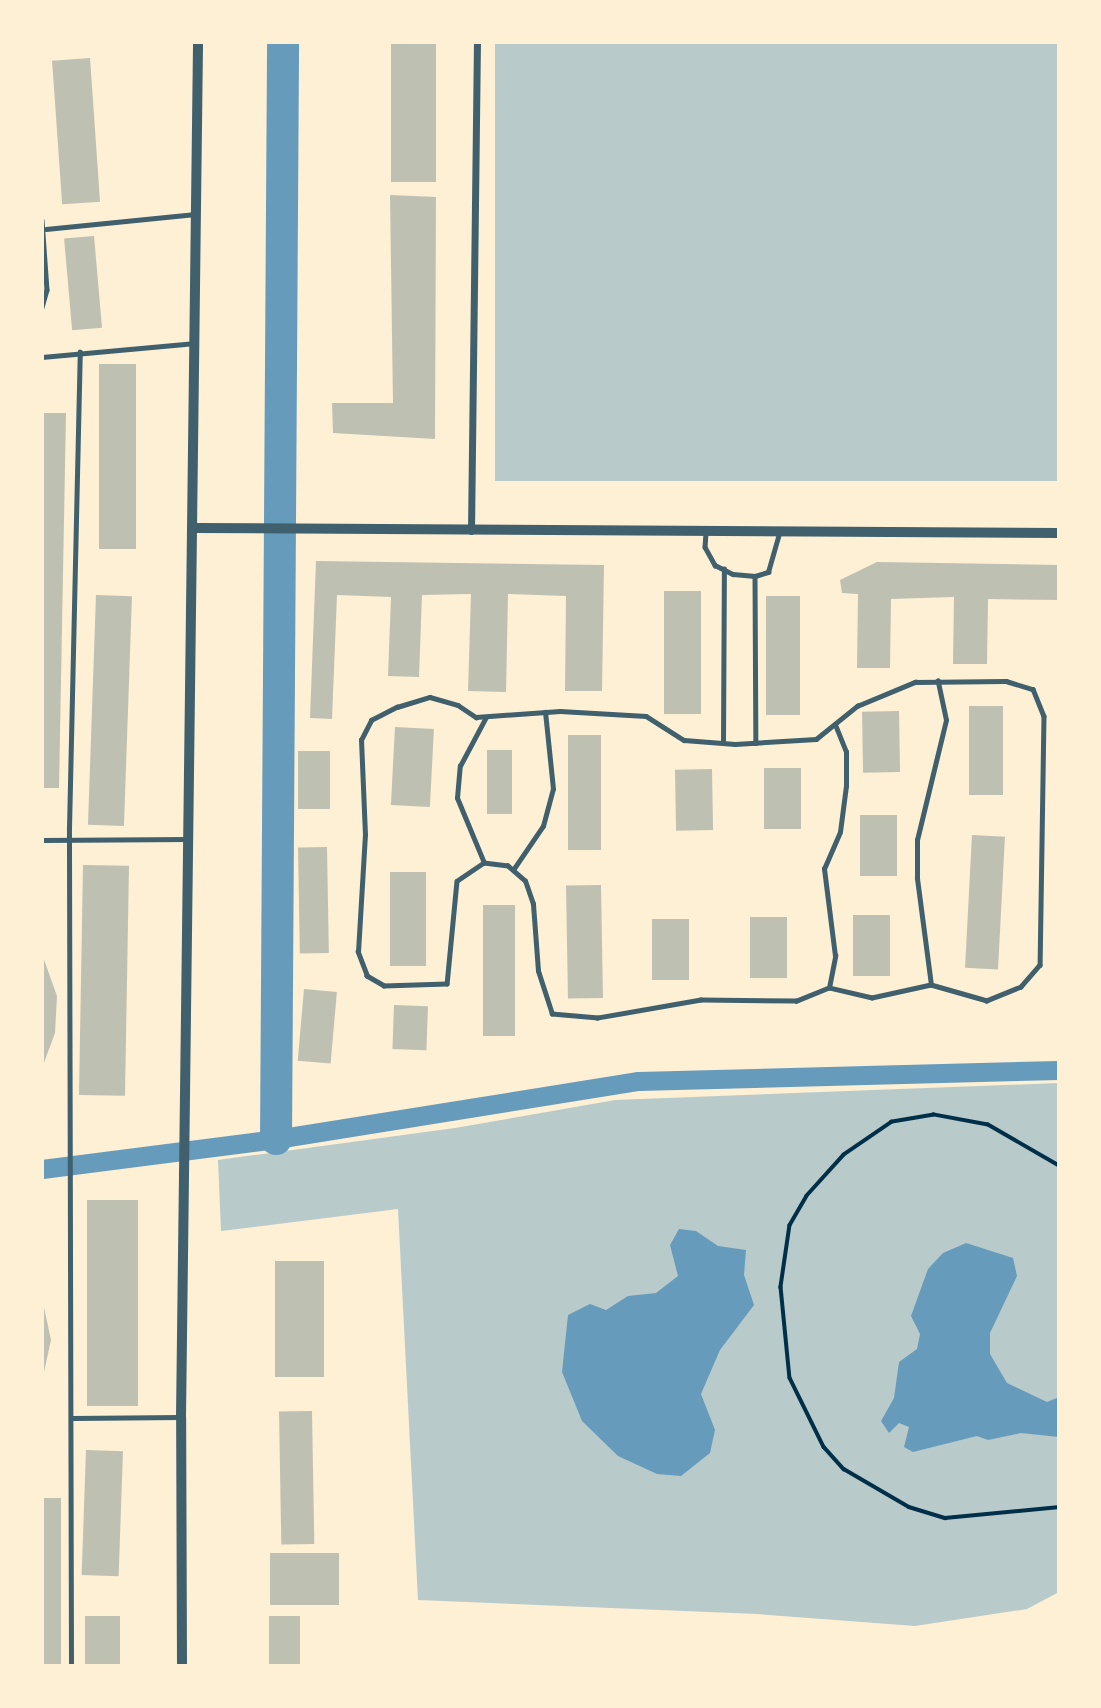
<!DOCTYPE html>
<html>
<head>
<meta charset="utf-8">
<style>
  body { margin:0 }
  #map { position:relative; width:1101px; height:1708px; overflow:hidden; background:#fdf0d5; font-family:Raleway,sans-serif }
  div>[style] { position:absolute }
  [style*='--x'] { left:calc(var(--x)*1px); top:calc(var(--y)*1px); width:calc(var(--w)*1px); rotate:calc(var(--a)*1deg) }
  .green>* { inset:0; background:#b9caca; transform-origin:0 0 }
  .water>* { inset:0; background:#669bbc }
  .canal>* { height:19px; margin:-9.5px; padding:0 9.5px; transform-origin:9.5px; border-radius:9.5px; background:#669bbc }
  .river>* { height:32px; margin:-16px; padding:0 16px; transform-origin:16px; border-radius:16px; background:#669bbc }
  .building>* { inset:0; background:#bec0b2; transform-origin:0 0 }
  .path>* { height:3.5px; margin:-1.75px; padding:0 1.75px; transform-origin:1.75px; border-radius:1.75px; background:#003049 }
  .service>* { height:4.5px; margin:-2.25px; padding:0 2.25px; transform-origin:2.25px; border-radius:2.25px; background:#3f606c }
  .minor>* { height:7px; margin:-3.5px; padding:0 3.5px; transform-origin:3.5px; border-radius:3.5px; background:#3f606c }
  .tertiary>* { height:10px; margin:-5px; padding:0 5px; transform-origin:5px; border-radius:5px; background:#3f606c }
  span { translate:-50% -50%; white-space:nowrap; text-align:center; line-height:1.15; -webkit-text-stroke:6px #fdf0d5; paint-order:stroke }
  .frame { position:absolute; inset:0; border:44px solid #fdf0d5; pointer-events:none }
</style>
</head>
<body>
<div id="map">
  <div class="green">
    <div style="left:495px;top:42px;width:564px;height:439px"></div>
    <div style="clip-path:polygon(1059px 1083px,1059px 1592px,1027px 1609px,915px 1626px,757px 1614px,418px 1600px,398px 1209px,221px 1231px,218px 1160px,455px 1128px,615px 1100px)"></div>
  </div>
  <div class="water">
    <div style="clip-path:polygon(679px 1229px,696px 1231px,718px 1246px,746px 1250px,744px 1275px,754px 1305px,720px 1350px,701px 1394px,715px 1430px,710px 1453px,681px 1476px,657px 1474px,618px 1456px,582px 1421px,562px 1372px,568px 1315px,590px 1304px,606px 1310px,628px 1296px,656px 1293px,678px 1276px,670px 1245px)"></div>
    <div style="clip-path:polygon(966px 1243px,1013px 1258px,1017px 1276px,990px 1333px,990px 1354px,1007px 1383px,1047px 1402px,1059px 1397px,1059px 1437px,1021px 1433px,988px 1440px,977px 1436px,913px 1452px,904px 1447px,909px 1427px,899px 1423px,889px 1433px,881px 1421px,894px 1398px,899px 1362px,917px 1349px,920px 1334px,911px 1316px,928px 1269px,943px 1253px)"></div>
  </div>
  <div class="canal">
    <div style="--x:42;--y:1169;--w:236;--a:-7.3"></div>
    <div style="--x:276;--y:1139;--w:367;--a:-9.1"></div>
    <div style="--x:638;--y:1081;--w:421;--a:-1.5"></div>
  </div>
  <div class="river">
    <div style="--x:276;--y:1139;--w:1097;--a:-89.63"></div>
  </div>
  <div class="building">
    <div style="left:391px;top:42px;width:45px;height:140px"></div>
    <div style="left:90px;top:58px;width:144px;height:38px;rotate:86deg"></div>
    <div style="clip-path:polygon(390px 195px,436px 197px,435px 439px,333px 433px,332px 403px,393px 403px)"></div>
    <div style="left:94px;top:236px;width:92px;height:30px;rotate:85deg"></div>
    <div style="left:99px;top:364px;width:37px;height:185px"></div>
    <div style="clip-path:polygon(42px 413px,66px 413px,59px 788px,42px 788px)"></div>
    <div style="clip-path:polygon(316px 561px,604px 565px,602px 691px,565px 691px,566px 596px,508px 594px,506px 692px,468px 691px,471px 594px,422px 595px,419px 677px,388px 676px,391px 597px,337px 595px,332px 719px,310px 718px)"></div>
    <div style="clip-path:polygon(877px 562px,1059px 565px,1059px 600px,988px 599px,987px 664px,953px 664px,954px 597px,891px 599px,890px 668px,857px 668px,858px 594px,842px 593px,840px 580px)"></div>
    <div style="left:664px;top:591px;width:37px;height:123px"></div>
    <div style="left:96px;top:595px;width:36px;height:230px;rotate:2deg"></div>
    <div style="left:766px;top:596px;width:34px;height:119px"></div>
    <div style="left:969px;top:706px;width:34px;height:89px"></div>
    <div style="left:899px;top:711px;width:61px;height:37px;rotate:89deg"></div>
    <div style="left:395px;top:727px;width:39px;height:78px;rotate:3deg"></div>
    <div style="left:568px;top:735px;width:33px;height:115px"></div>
    <div style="left:487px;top:750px;width:25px;height:64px"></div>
    <div style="left:330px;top:751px;width:58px;height:32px;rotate:90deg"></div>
    <div style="left:764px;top:768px;width:37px;height:61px"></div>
    <div style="left:712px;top:769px;width:61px;height:37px;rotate:89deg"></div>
    <div style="left:860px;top:815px;width:37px;height:61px"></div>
    <div style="left:972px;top:835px;width:33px;height:133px;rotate:3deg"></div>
    <div style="left:327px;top:847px;width:106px;height:29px;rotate:89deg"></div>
    <div style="left:83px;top:865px;width:46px;height:230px;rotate:1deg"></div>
    <div style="left:390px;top:872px;width:36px;height:94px"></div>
    <div style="left:601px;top:885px;width:113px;height:35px;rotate:89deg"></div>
    <div style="left:483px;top:905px;width:32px;height:131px"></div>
    <div style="left:853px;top:915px;width:37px;height:61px"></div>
    <div style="left:750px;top:917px;width:37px;height:61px"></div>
    <div style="left:689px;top:919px;width:61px;height:37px;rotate:90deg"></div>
    <div style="clip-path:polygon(42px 954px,57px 996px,55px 1033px,42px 1068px)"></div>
    <div style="left:304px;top:989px;width:33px;height:72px;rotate:5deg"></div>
    <div style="left:394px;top:1005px;width:34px;height:44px;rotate:2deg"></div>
    <div style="left:87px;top:1200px;width:51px;height:206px"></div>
    <div style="left:275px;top:1261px;width:49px;height:116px"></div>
    <div style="clip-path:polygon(42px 1298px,51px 1340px,42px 1381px)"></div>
    <div style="left:312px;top:1411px;width:133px;height:33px;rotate:89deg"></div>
    <div style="left:86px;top:1450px;width:37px;height:125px;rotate:2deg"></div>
    <div style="left:42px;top:1498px;width:19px;height:168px"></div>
    <div style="left:270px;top:1553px;width:69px;height:52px"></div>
    <div style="left:85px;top:1616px;width:35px;height:50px"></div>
    <div style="left:269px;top:1616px;width:31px;height:50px"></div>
  </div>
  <div class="path">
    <div style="--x:1059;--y:1166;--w:82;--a:-150"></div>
    <div style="--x:988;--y:1125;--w:55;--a:-169.5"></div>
    <div style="--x:934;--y:1115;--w:43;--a:170.5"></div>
    <div style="--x:892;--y:1122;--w:58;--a:145.5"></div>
    <div style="--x:844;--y:1155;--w:55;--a:132.1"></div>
    <div style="--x:807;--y:1196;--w:34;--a:120"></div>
    <div style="--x:790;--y:1225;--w:63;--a:98.3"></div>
    <div style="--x:781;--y:1287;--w:91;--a:84.4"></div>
    <div style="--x:790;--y:1378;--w:77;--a:63.8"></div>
    <div style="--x:824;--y:1447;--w:30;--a:48"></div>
    <div style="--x:844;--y:1469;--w:75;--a:30.3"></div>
    <div style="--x:909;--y:1507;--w:38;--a:17"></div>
    <div style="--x:945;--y:1518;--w:115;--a:-5.5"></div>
  </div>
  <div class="service">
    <div style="--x:42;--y:220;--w:70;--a:85.9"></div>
    <div style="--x:47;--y:290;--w:18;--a:106"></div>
    <div style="--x:46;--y:229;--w:150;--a:-5.7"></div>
    <div style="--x:42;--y:357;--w:154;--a:-5.2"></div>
    <div style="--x:706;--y:533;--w:14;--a:94"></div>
    <div style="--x:705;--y:547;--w:21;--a:61"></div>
    <div style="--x:715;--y:565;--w:20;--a:27"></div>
    <div style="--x:733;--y:574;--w:22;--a:5"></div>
    <div style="--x:755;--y:576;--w:14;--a:-17"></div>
    <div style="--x:768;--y:572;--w:40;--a:-74"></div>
    <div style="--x:755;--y:576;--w:167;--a:89.7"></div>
    <div style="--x:1006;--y:681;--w:28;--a:17"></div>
    <div style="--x:1033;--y:689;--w:29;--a:68"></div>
    <div style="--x:1044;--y:716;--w:249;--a:90.9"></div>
    <div style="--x:1040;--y:965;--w:29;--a:131"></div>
    <div style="--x:1021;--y:987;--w:37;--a:158"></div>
    <div style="--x:987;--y:1001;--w:58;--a:-164.1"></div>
    <div style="--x:931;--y:985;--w:60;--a:167.6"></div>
    <div style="--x:872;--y:998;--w:44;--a:-166.9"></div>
    <div style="--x:829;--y:988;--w:35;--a:158"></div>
    <div style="--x:796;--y:1001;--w:95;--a:-179.4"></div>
    <div style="--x:701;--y:1000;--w:105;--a:170.1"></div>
    <div style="--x:598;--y:1018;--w:46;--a:-175"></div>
    <div style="--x:552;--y:1014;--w:45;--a:-108"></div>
    <div style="--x:538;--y:971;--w:67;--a:-94.3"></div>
    <div style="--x:533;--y:904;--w:24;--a:-109"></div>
    <div style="--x:525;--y:881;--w:23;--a:-139"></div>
    <div style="--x:508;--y:866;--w:24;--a:-173"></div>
    <div style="--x:484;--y:863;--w:32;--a:146"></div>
    <div style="--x:457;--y:881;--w:103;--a:95.5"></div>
    <div style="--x:447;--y:984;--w:63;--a:178.2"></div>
    <div style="--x:384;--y:986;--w:20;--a:-150"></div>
    <div style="--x:367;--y:976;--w:26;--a:-111"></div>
    <div style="--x:358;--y:952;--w:117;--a:-86.6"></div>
    <div style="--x:365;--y:835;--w:95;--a:-92.4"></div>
    <div style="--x:361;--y:740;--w:22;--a:-63"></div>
    <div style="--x:371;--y:720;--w:29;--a:-27"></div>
    <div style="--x:397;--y:707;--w:34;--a:-17"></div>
    <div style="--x:430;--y:697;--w:29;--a:16"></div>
    <div style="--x:458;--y:705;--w:22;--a:34"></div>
    <div style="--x:476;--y:717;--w:84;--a:-4.1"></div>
    <div style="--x:560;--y:711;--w:86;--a:3.3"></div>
    <div style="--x:646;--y:716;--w:45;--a:32.3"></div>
    <div style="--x:684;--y:740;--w:51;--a:4.5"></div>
    <div style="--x:735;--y:744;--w:81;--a:-3.5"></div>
    <div style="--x:816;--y:739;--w:53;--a:-38.8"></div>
    <div style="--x:857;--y:706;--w:63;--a:-22.5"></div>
    <div style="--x:915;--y:682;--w:91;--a:-0.6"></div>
    <div style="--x:723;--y:743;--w:174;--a:-89.7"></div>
    <div style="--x:42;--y:840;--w:146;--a:-0.4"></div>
    <div style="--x:484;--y:863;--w:70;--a:-112.6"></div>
    <div style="--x:457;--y:798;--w:32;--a:-85"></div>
    <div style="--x:460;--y:766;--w:55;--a:-62"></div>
    <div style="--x:513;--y:870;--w:53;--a:-55.7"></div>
    <div style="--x:543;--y:826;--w:38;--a:-75"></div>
    <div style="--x:553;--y:789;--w:77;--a:-95.9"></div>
    <div style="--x:931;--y:985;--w:108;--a:-97.5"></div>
    <div style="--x:917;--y:878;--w:38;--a:-90"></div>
    <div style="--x:917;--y:840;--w:123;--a:-76.4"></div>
    <div style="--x:946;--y:720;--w:40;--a:-102"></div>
    <div style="--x:829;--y:988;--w:33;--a:-79"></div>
    <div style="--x:835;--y:956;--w:88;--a:-97.2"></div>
    <div style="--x:824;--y:869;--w:40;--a:-66.6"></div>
    <div style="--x:840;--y:832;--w:46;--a:-82.6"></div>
    <div style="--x:846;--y:786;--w:34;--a:-90"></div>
    <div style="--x:846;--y:752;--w:27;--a:-112"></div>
    <div style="--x:73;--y:1418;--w:107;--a:-0.5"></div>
    <div style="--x:71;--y:1666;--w:838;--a:-90.14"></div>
    <div style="--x:69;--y:828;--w:476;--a:-88.7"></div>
  </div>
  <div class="minor">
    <div style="--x:471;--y:531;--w:489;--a:-89.3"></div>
  </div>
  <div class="tertiary">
    <div style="--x:194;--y:528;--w:865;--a:0.33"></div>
    <div style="--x:182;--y:1666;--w:249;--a:-90.2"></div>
    <div style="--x:181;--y:1417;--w:1375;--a:-89.29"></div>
  </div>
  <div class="frame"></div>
</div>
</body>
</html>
